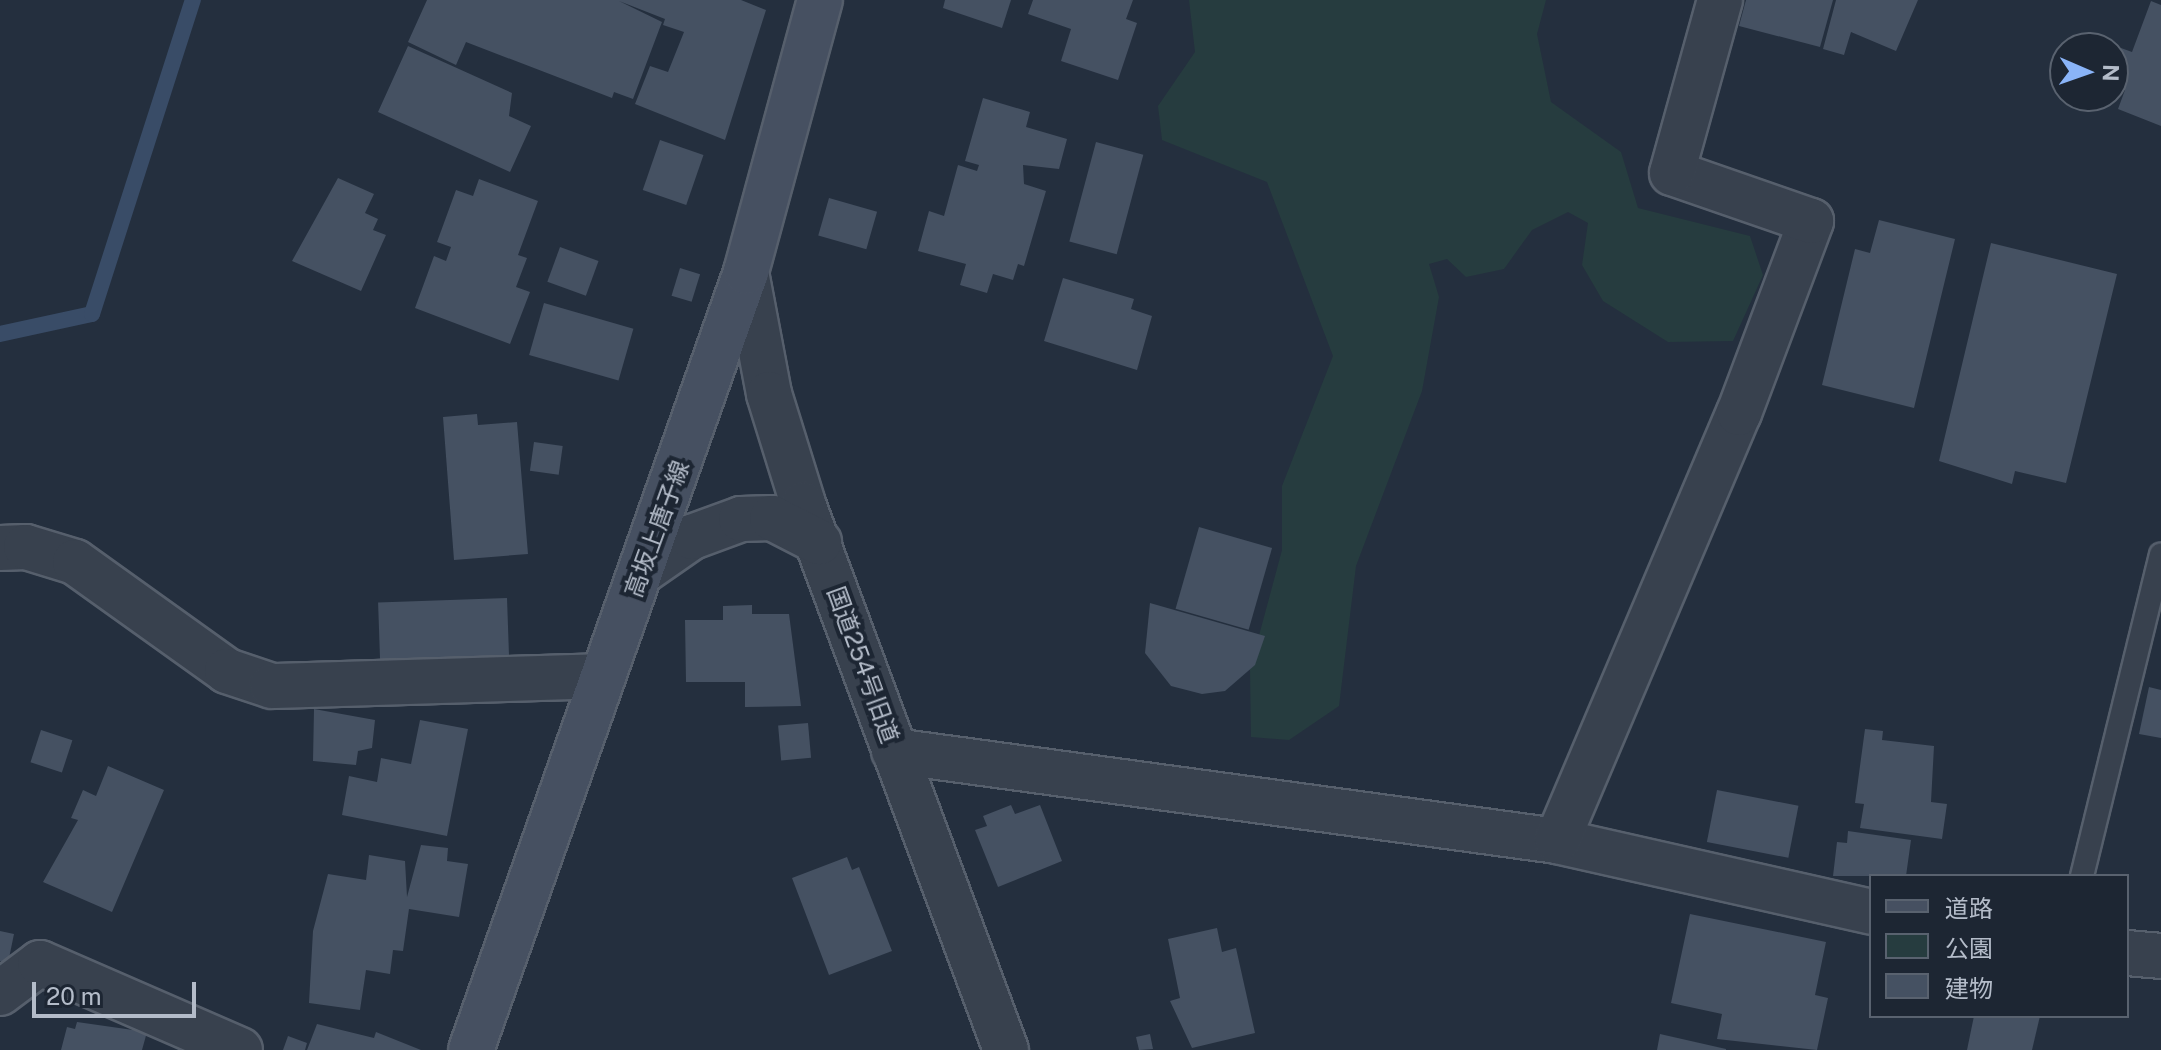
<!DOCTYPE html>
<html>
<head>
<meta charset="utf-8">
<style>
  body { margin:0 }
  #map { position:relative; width:2161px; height:1050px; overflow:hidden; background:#242f3e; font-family:"Public Sans","Noto Sans JP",sans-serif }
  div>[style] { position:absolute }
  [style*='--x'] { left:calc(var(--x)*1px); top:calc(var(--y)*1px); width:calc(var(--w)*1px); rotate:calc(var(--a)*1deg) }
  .green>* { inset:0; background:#263c3f }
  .stream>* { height:16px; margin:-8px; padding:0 8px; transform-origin:8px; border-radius:8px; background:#394c67 }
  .building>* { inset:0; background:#455162; transform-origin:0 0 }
  .roads { filter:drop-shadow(2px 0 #565f6c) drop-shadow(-2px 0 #565f6c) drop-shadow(0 2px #565f6c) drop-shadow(0 -2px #565f6c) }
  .service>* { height:22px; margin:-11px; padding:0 11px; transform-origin:11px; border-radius:11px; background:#38414e }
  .minor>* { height:44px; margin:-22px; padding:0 22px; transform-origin:22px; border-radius:22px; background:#38414e }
  .tertiary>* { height:44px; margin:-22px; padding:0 22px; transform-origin:22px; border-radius:22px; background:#38414e }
  .secondary>* { height:44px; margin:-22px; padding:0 22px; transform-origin:22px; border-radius:22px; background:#465061 }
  span { translate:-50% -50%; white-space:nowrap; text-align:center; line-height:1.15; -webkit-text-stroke:8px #1d2633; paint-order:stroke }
  .street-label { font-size:24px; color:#b4bcc9 }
  .legend { position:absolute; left:1869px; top:874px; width:260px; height:144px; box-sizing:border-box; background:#1d2633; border:2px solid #59626f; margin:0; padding:10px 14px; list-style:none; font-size:24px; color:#b4bcc9 }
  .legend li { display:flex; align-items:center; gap:16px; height:40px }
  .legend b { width:40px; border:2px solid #59626f }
  .north { position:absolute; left:2049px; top:32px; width:80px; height:80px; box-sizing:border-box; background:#1d2633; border:2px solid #59626f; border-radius:50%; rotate:92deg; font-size:22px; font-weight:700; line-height:32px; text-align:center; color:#b4bcc9 }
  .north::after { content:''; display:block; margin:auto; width:28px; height:36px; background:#8ab4f8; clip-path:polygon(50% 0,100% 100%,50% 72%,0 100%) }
  .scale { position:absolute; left:32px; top:982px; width:164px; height:36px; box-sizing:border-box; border:4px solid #b4bcc9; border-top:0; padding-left:10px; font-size:24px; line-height:28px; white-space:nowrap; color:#b4bcc9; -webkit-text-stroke:6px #1d2633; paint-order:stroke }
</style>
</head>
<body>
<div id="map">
  <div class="green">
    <div style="clip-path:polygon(1189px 0,1546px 0,1537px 34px,1551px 102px,1621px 152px,1638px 208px,1750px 236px,1763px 275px,1733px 341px,1668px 342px,1603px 301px,1582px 265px,1588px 223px,1568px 212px,1532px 230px,1504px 269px,1466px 277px,1447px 259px,1429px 264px,1439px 297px,1422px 391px,1356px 566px,1339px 706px,1289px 740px,1251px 737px,1250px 669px,1282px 550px,1282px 486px,1333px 356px,1267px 182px,1162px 140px,1158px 106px,1195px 52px)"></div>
  </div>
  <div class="stream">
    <div style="--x:0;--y:334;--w:94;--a:-12.3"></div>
    <div style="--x:92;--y:314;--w:330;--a:-72.2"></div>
  </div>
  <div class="building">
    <div style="clip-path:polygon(427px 0,741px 0,766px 10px,725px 140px,635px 104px,650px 66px,668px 72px,684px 32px,663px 25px,665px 19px,619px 1px,662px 22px,633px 99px,614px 92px,612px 98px,466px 42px,456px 65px,408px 42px)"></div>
    <div style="clip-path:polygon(945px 0,1011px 0,1002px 28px,943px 8px)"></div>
    <div style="clip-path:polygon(1033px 0,1133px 0,1126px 19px,1137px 23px,1118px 80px,1061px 61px,1071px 29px,1028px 14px)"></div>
    <div style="clip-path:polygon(1746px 0,1833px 0,1820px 47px,1739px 26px)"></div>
    <div style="clip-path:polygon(1836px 0,1918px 0,1896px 51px,1851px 32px,1844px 55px,1823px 49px)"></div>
    <div style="clip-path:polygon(2151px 1px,2161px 5px,2161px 126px,2118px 109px,2125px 90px,2113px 86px,2121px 48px,2132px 52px)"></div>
    <div style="clip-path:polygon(408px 46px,512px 93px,509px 116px,531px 126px,510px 172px,378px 112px)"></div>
    <div style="clip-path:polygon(983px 98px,1030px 112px,1026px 127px,1067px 139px,1059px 169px,1023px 165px,1024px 184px,1046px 191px,1024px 266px,1018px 264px,1013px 280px,993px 274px,987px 293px,960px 285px,966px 264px,918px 251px,929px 211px,944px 216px,958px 165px,977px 171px,979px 165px,965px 161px)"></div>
    <div style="left:660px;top:140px;width:46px;height:53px;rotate:19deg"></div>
    <div style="left:1096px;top:142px;width:49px;height:103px;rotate:15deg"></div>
    <div style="clip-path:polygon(338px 178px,374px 194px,365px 213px,378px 219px,373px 230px,386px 235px,361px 291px,292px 261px)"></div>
    <div style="clip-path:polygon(479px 179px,538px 201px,518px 255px,527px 258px,516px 287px,530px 292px,510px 344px,415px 308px,434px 256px,446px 261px,451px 247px,437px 242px,456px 190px,473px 196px)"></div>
    <div style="left:829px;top:198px;width:50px;height:39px;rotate:16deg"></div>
    <div style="clip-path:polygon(1879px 220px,1955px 239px,1914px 408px,1822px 385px,1855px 249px,1870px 253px)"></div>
    <div style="clip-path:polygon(1991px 243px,2117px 274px,2066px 483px,2015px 471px,2012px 484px,1939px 461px)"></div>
    <div style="left:560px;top:247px;width:41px;height:37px;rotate:20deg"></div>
    <div style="left:680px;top:268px;width:21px;height:29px;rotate:17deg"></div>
    <div style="clip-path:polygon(1063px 278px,1134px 299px,1131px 309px,1152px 316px,1137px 370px,1044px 341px)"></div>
    <div style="left:544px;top:303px;width:93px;height:54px;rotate:16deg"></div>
    <div style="clip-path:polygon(477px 414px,478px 425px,517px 422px,528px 554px,454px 560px,443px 417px)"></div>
    <div style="left:534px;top:442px;width:29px;height:29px;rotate:8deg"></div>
    <div style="left:1199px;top:527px;width:76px;height:85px;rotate:16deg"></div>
    <div style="left:507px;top:598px;width:64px;height:129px;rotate:88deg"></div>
    <div style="clip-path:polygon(1150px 603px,1265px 636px,1255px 665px,1225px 691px,1202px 694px,1171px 686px,1145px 653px)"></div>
    <div style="clip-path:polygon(752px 605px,752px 614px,789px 614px,801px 706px,745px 707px,745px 682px,686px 682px,685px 620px,723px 620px,723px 606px)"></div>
    <div style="clip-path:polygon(2149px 687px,2161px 690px,2161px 738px,2139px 734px)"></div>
    <div style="clip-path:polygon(314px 709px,375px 720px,372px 748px,358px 751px,356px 765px,313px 761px)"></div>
    <div style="clip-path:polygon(420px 720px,468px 729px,447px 836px,342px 815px,349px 776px,377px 782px,381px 758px,411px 764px)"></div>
    <div style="left:808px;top:723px;width:35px;height:30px;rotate:85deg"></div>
    <div style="clip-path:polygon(1865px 729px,1883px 731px,1882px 740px,1934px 746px,1931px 802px,1947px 804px,1942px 839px,1860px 828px,1864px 804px,1855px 803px)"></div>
    <div style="left:41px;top:730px;width:33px;height:34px;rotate:18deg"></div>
    <div style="clip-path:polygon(108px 766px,164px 790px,112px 912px,43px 882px,78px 820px,71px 818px,83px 790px,96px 796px)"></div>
    <div style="left:1717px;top:790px;width:83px;height:53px;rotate:11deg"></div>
    <div style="clip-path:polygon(1011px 805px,1015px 814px,1040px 805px,1062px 861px,998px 887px,975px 830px,987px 826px,983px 816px)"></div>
    <div style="clip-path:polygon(1848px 831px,1911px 840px,1906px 876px,1833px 876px,1837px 842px,1847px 843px)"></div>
    <div style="clip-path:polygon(421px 845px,448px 848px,447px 861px,468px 864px,459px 917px,409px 909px,403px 951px,393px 950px,390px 974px,366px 970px,360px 1010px,309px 1003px,313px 931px,328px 874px,366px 880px,369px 855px,405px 861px,407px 897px)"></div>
    <div style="clip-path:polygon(847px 857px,852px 870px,859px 867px,892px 951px,829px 975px,792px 878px)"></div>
    <div style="clip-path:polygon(1690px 914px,1826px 942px,1815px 995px,1828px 998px,1817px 1050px,1717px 1039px,1722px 1014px,1671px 1003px)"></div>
    <div style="clip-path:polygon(1217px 928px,1222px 952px,1236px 948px,1255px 1033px,1192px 1048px,1170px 1001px,1180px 998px,1168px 939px)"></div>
    <div style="clip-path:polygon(0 931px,14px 934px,8px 963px,0 961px)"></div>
    <div style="clip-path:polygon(1974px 1016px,2040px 1016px,2032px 1050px,1967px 1050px)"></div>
    <div style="clip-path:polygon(77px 1022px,147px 1032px,142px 1050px,61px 1050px,67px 1027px,75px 1029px)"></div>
    <div style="clip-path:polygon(317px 1024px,374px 1038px,376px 1032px,421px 1050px,307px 1050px)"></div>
    <div style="clip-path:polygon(1150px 1034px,1153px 1049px,1139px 1050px,1136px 1037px)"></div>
    <div style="clip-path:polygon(1660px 1034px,1726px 1049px,1726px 1050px,1657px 1050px)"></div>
    <div style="clip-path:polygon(288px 1036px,307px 1043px,305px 1050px,283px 1050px)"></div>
  </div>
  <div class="roads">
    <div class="service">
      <div style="--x:2082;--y:876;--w:331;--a:-76.2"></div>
    </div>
    <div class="minor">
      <div style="--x:0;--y:548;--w:26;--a:-2"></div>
      <div style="--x:26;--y:547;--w:51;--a:17"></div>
      <div style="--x:75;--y:562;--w:187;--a:35.6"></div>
      <div style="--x:227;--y:671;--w:47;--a:18.4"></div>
      <div style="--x:272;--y:686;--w:329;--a:-1.7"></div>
      <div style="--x:894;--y:751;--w:669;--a:7.73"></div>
      <div style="--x:1557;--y:841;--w:322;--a:12.7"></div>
      <div style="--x:1557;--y:841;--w:465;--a:-67"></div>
      <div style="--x:1739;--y:413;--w:205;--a:-69.4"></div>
      <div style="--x:1811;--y:221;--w:147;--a:-160.9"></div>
      <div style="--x:1672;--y:173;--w:180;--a:-74.5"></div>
      <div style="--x:2127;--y:953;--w:34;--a:5"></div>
      <div style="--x:0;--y:993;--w:50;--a:-36.9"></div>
      <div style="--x:40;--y:963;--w:218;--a:23.5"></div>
    </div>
    <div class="tertiary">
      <div style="--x:746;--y:272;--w:124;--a:79.3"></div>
      <div style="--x:769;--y:394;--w:115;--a:72.8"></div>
      <div style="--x:803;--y:504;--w:583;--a:69.61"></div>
      <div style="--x:643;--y:571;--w:60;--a:-34.8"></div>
      <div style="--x:692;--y:537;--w:52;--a:-20.2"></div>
      <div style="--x:741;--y:519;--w:31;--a:-2"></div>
      <div style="--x:772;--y:518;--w:53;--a:27.1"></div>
    </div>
    <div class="secondary">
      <div style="--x:471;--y:1050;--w:825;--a:-70.53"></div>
      <div style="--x:746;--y:272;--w:282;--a:-74.8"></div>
    </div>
  </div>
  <div class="street-label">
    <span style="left:657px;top:529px;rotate:-70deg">高坂上唐子線</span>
    <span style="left:863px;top:665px;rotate:70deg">国道254号旧道</span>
  </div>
  <ul class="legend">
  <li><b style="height:10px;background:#465061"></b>道路</li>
  <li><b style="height:22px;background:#263c3f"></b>公園</li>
  <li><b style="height:22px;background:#455162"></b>建物</li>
  </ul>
  <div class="north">N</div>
  <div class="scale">20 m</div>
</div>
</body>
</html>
